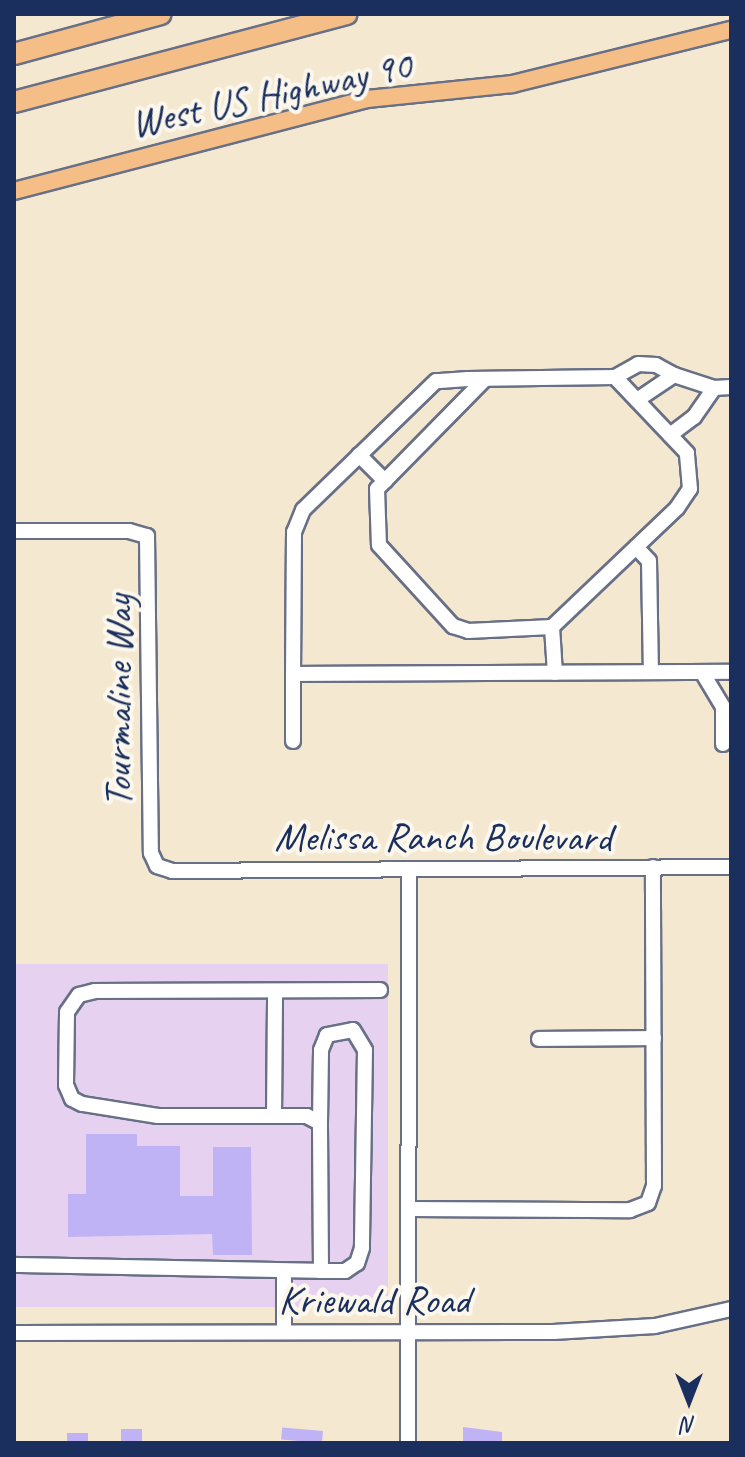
<!DOCTYPE html>
<html>
<head>
<meta charset="utf-8">
<style>
  body { margin:0 }
  #map { position:relative; width:745px; height:1457px; overflow:hidden; background:#f5e8d1; font-family:Caveat,sans-serif }
  div>[style] { position:absolute }
  [style*='--x'] { left:calc(var(--x)*1px); top:calc(var(--y)*1px); width:calc(var(--w)*1px); rotate:calc(var(--a)*1deg) }
  .built>* { inset:0; background:#e6d2f0; transform-origin:0 0 }
  .building>* { inset:0; background:#bfb3f5; transform-origin:0 0 }
  .roads { filter:drop-shadow(2px 0 #677086) drop-shadow(-2px 0 #677086) drop-shadow(0 2px #677086) drop-shadow(0 -2px #677086) }
  .minor>* { height:14px; margin:-7px; padding:0 7px; transform-origin:7px; border-radius:7px; background:#fff }
  .major>* { height:16px; margin:-8px; padding:0 8px; transform-origin:8px; border-radius:8px; background:#f5be86 }
  .highway>* { height:20px; margin:-10px; padding:0 10px; transform-origin:10px; border-radius:10px; background:#f5be86 }
  span { translate:-50% -50%; white-space:nowrap; text-align:center; line-height:1.15; -webkit-text-stroke:8px #fbf7ec; paint-order:stroke }
  .street-label { font-size:40px; color:#1b2f5e }
  .frame { position:absolute; inset:0; border:16px solid #1b2f5e; pointer-events:none }
  .north { position:absolute; left:649px; top:1361px; width:80px; height:80px; -webkit-text-stroke:6px #fbf7ec; paint-order:stroke; rotate:180deg; font-size:22px; font-weight:700; line-height:32px; text-align:center; color:#1b2f5e }
  .north::after { content:''; display:block; margin:auto; width:28px; height:36px; background:#1b2f5e; clip-path:polygon(50% 0,100% 100%,50% 72%,0 100%) }
</style>
</head>
<body>
<div id="map">
  <div class="built">
    <div style="left:388px;top:964px;width:343px;height:374px;rotate:90deg"></div>
  </div>
  <div class="building">
    <div style="clip-path:polygon(86px 1134px,137px 1134px,137px 1146px,180px 1146px,180px 1196px,213px 1196px,213px 1147px,251px 1147px,252px 1255px,213px 1255px,212px 1234px,68px 1237px,68px 1194px,86px 1194px)"></div>
    <div style="clip-path:polygon(463px 1427px,502px 1432px,502px 1443px,463px 1443px)"></div>
    <div style="left:121px;top:1429px;width:21px;height:14px"></div>
    <div style="left:323px;top:1431px;width:12px;height:41px;rotate:95deg"></div>
    <div style="left:67px;top:1433px;width:21px;height:10px"></div>
  </div>
  <div class="roads">
    <div class="minor">
      <div style="--x:615;--y:377;--w:26;--a:-29"></div>
      <div style="--x:638;--y:364;--w:18;--a:3"></div>
      <div style="--x:656;--y:365;--w:21;--a:29"></div>
      <div style="--x:485;--y:379;--w:154;--a:134.5"></div>
      <div style="--x:377;--y:489;--w:56;--a:88"></div>
      <div style="--x:379;--y:545;--w:110;--a:47.6"></div>
      <div style="--x:453;--y:626;--w:16;--a:18"></div>
      <div style="--x:468;--y:631;--w:84;--a:-2.7"></div>
      <div style="--x:552;--y:627;--w:173;--a:-43.6"></div>
      <div style="--x:677;--y:508;--w:23;--a:-56"></div>
      <div style="--x:690;--y:489;--w:36;--a:-95"></div>
      <div style="--x:687;--y:453;--w:105;--a:-133.5"></div>
      <div style="--x:615;--y:377;--w:147;--a:179.2"></div>
      <div style="--x:468;--y:379;--w:32;--a:176"></div>
      <div style="--x:436;--y:381;--w:185;--a:135.9"></div>
      <div style="--x:303;--y:510;--w:24;--a:112"></div>
      <div style="--x:294;--y:532;--w:142;--a:90.4"></div>
      <div style="--x:293;--y:674;--w:438;--a:-0.3"></div>
      <div style="--x:637;--y:400;--w:45;--a:-34"></div>
      <div style="--x:674;--y:375;--w:42;--a:18"></div>
      <div style="--x:670;--y:435;--w:30;--a:-37"></div>
      <div style="--x:694;--y:417;--w:35;--a:-55"></div>
      <div style="--x:714;--y:388;--w:17;--a:-3"></div>
      <div style="--x:359;--y:455;--w:37;--a:45"></div>
      <div style="--x:14;--y:531;--w:115;--a:0"></div>
      <div style="--x:129;--y:531;--w:19;--a:16"></div>
      <div style="--x:147;--y:536;--w:317;--a:89.3"></div>
      <div style="--x:151;--y:853;--w:14;--a:65"></div>
      <div style="--x:157;--y:866;--w:16;--a:18"></div>
      <div style="--x:172;--y:871;--w:559;--a:-0.41"></div>
      <div style="--x:636;--y:547;--w:19;--a:47"></div>
      <div style="--x:649;--y:561;--w:111;--a:89"></div>
      <div style="--x:552;--y:627;--w:46;--a:86.3"></div>
      <div style="--x:702;--y:672;--w:41;--a:59"></div>
      <div style="--x:723;--y:707;--w:37;--a:90"></div>
      <div style="--x:293;--y:741;--w:67;--a:-90"></div>
      <div style="--x:539;--y:1039;--w:115;--a:-0.5"></div>
      <div style="--x:274;--y:1116;--w:125;--a:-89.5"></div>
      <div style="--x:320;--y:1123;--w:73;--a:-89.2"></div>
      <div style="--x:321;--y:1050;--w:16;--a:-68"></div>
      <div style="--x:327;--y:1035;--w:26;--a:-11"></div>
      <div style="--x:353;--y:1030;--w:23;--a:59"></div>
      <div style="--x:365;--y:1050;--w:198;--a:90.9"></div>
      <div style="--x:362;--y:1248;--w:16;--a:108"></div>
      <div style="--x:357;--y:1263;--w:14;--a:146"></div>
      <div style="--x:345;--y:1271;--w:24;--a:180"></div>
      <div style="--x:409;--y:1209;--w:221;--a:0.3"></div>
      <div style="--x:630;--y:1210;--w:19;--a:-21"></div>
      <div style="--x:648;--y:1203;--w:18;--a:-71"></div>
      <div style="--x:654;--y:1186;--w:319;--a:-90.2"></div>
      <div style="--x:14;--y:1265;--w:307;--a:1.1"></div>
      <div style="--x:321;--y:1271;--w:148;--a:-90.4"></div>
      <div style="--x:320;--y:1123;--w:15;--a:-152"></div>
      <div style="--x:307;--y:1116;--w:149;--a:180"></div>
      <div style="--x:158;--y:1116;--w:77;--a:-171"></div>
      <div style="--x:82;--y:1104;--w:11;--a:-153"></div>
      <div style="--x:72;--y:1099;--w:15;--a:-113"></div>
      <div style="--x:66;--y:1085;--w:73;--a:-89.2"></div>
      <div style="--x:67;--y:1012;--w:21;--a:-55"></div>
      <div style="--x:79;--y:995;--w:16;--a:-14"></div>
      <div style="--x:95;--y:991;--w:285;--a:-0.2"></div>
      <div style="--x:284;--y:1332;--w:61;--a:-90"></div>
      <div style="--x:14;--y:1333;--w:539;--a:-0.11"></div>
      <div style="--x:553;--y:1332;--w:102;--a:-3.4"></div>
      <div style="--x:655;--y:1326;--w:78;--a:-12.6"></div>
      <div style="--x:408;--y:1443;--w:574;--a:-89.9"></div>
    </div>
    <div class="major">
      <div style="--x:14;--y:191;--w:366;--a:-14.6"></div>
      <div style="--x:368;--y:99;--w:145;--a:-5.9"></div>
      <div style="--x:512;--y:84;--w:226;--a:-13.9"></div>
    </div>
    <div class="highway">
      <div style="--x:14;--y:54;--w:152;--a:-15.2"></div>
      <div style="--x:14;--y:102;--w:344;--a:-14.8"></div>
    </div>
  </div>
  <div class="street-label">
    <span style="left:271px;top:94px;rotate:-12deg">West US Highway 90</span>
    <span style="left:118px;top:701px;rotate:-90deg">Tourmaline Way</span>
    <span style="left:443px;top:837px">Melissa Ranch Boulevard</span>
    <span style="left:374px;top:1300px">Kriewald Road</span>
  </div>
  <div class="frame"></div>
  <div class="north">N</div>
</div>
</body>
</html>
